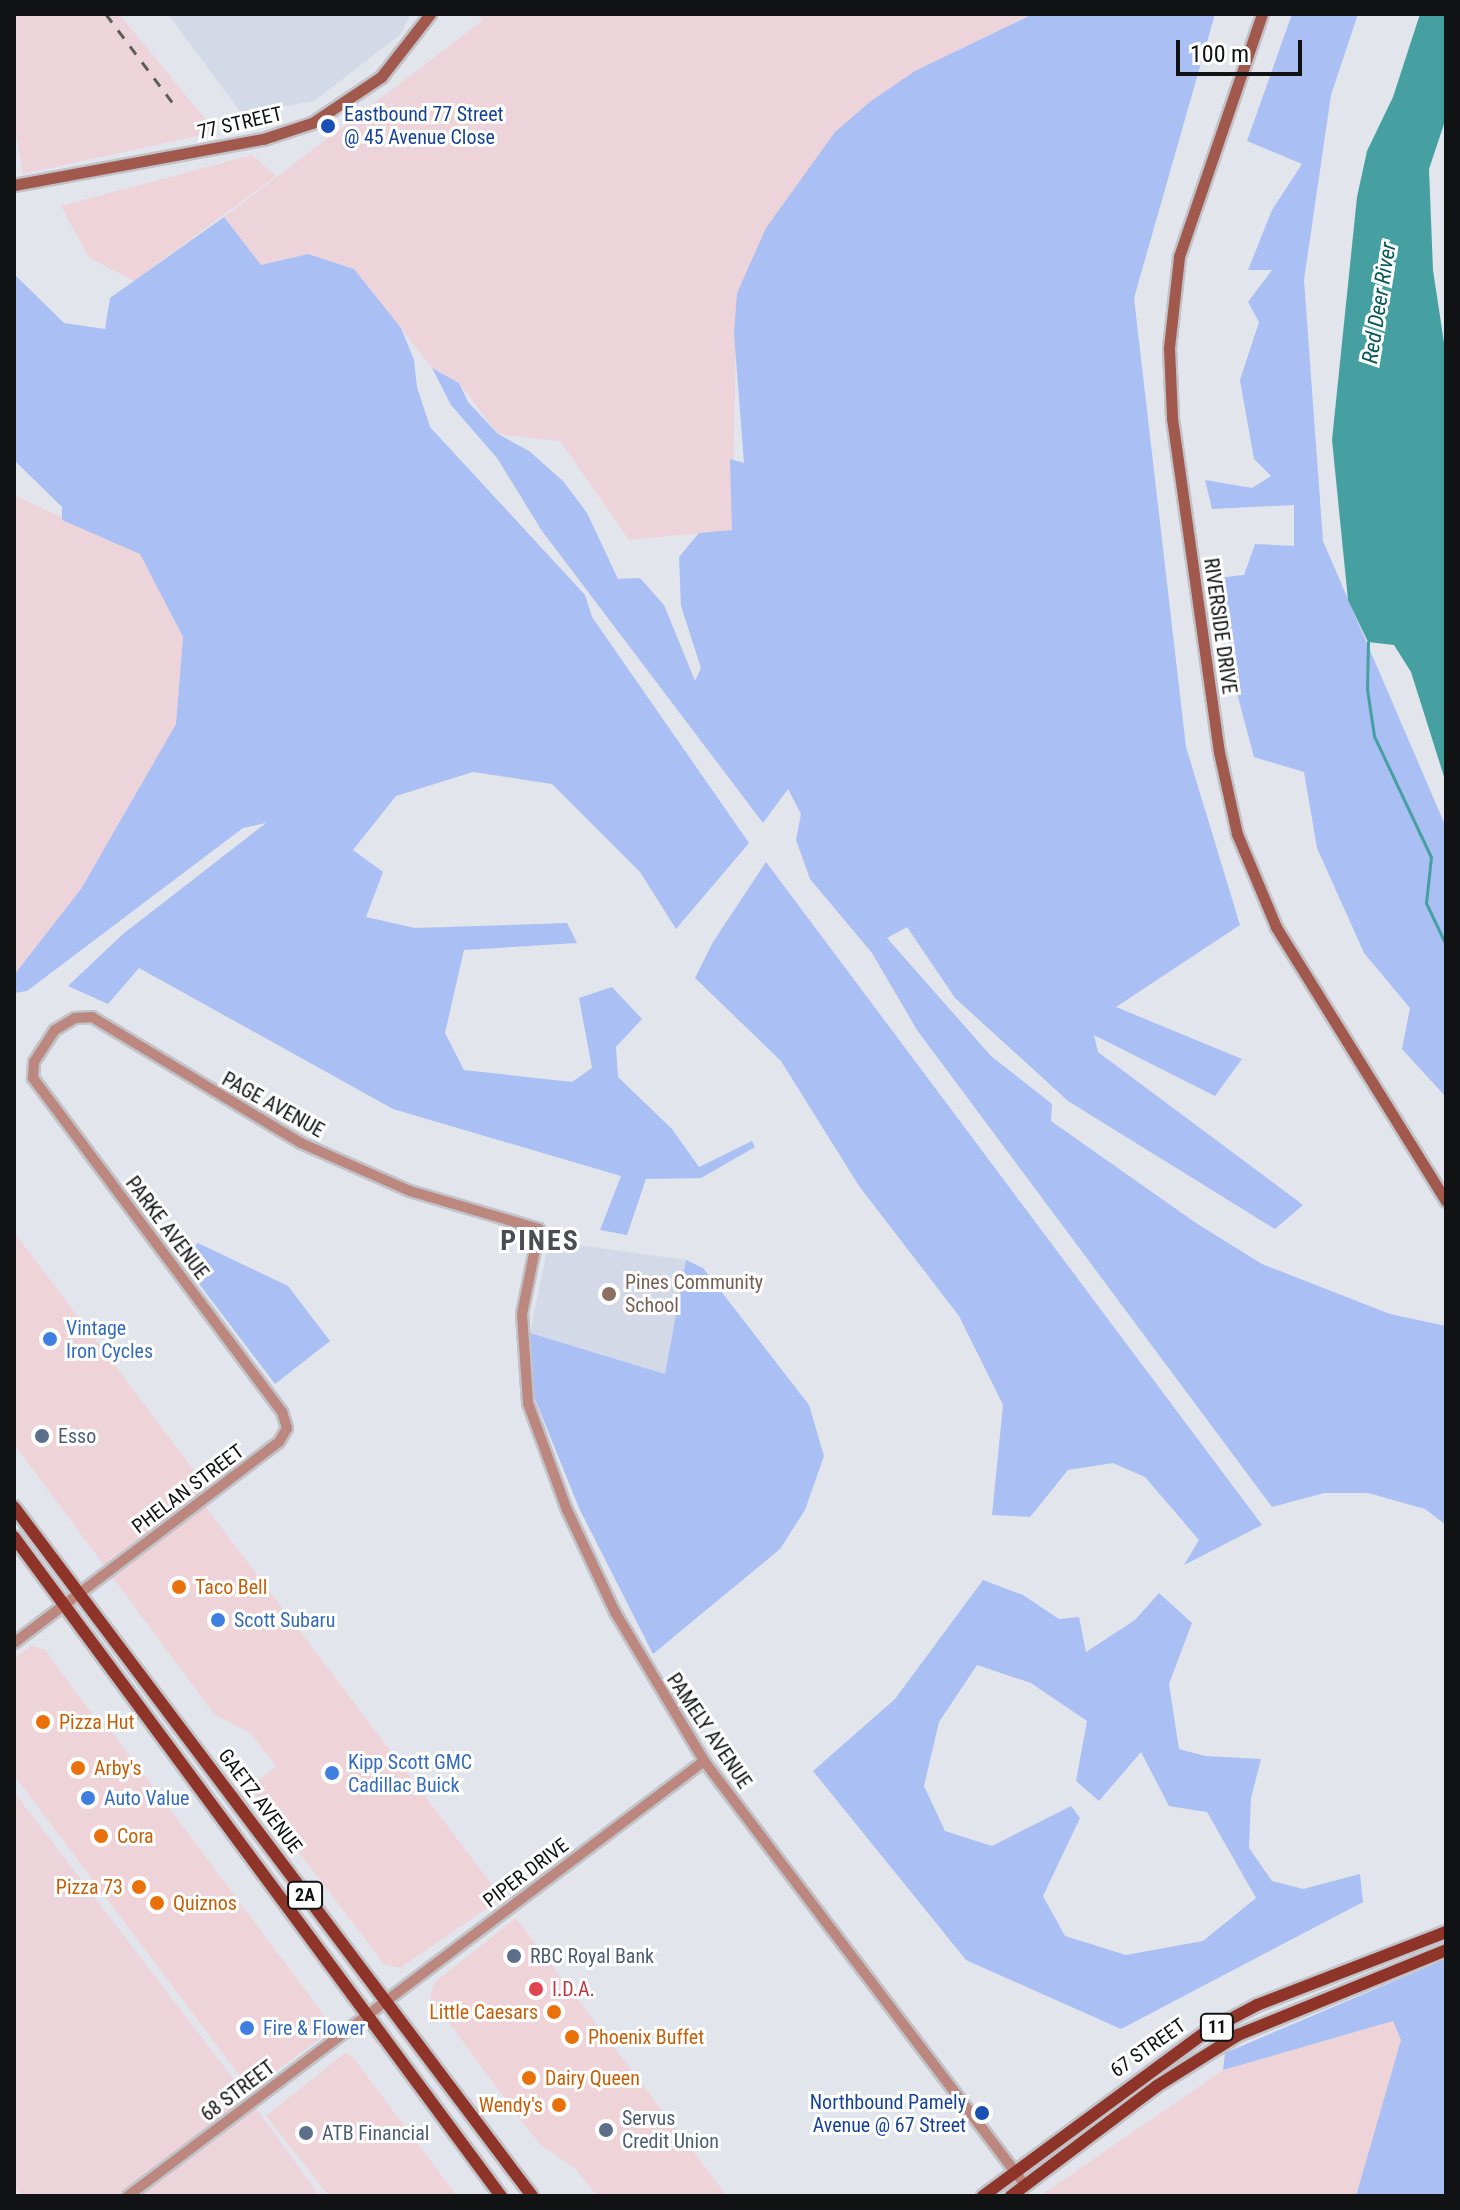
<!DOCTYPE html>
<html>
<head>
<meta charset="utf-8">
<style>
  body { margin:0 }
  #map { position:relative; width:1460px; height:2210px; overflow:hidden; background:#e2e5ec; font-family:"Roboto Condensed",sans-serif }
  div>[style] { position:absolute }
  [style*='--x'] { left:calc(var(--x)*1px); top:calc(var(--y)*1px); width:calc(var(--w)*1px); rotate:calc(var(--a)*1deg) }
  .commercial>* { inset:0; background:#eed4d8 }
  .industrial>* { inset:0; background:#edd4db }
  .built>* { inset:0; background:#d4d9e7 }
  .green>* { inset:0; background:#aabff3 }
  .water>* { inset:0; background:#46a0a1 }
  .stream>* { height:3px; margin:-1.5px; padding:0 1.5px; transform-origin:1.5px; border-radius:1.5px; background:#46a0a1 }
  .roads { filter:drop-shadow(2px 0 #c1c3c9) drop-shadow(-2px 0 #c1c3c9) drop-shadow(0 2px #c1c3c9) drop-shadow(0 -2px #c1c3c9) }
  .tertiary>* { height:10px; margin:-5px; padding:0 5px; transform-origin:5px; border-radius:5px; background:#bb877e }
  .secondary>* { height:11px; margin:-5.5px; padding:0 5.5px; transform-origin:5.5px; border-radius:5.5px; background:#a2594d }
  .primary>* { height:12px; margin:-6px; padding:0 6px; transform-origin:6px; border-radius:6px; background:#8e3429 }
  .rail>* { height:3px; margin-top:-1.5px; transform-origin:0; background:repeating-linear-gradient(90deg,#5c5e62 0 10px,transparent 0 20px) }
  .dots>* { width:22px; height:22px; translate:-50% -50%; box-sizing:border-box; border:4px solid #fff; border-radius:50% }
  span { translate:-50% -50%; white-space:nowrap; text-align:center; line-height:1.15; -webkit-text-stroke:6px #fff; paint-order:stroke }
  .shield-label span { padding:2px 6px; background:#fff; border:2px solid; border-radius:6px; -webkit-text-stroke-width:0 }
  .shield-label { font-size:18px; color:#111214; font-weight:700 }
  .transit-label { font-size:20px; color:#164399 }
  .left { translate:0 -50%; text-align:left }
  .right { translate:-100% -50%; text-align:right }
  .street-label { font-size:20px; color:#111214 }
  .education-label { font-size:20px; color:#785e54 }
  .shop-label { font-size:20px; color:#366cbe }
  .service-label { font-size:20px; color:#4e5e75 }
  .food-label { font-size:20px; color:#c56008 }
  .health-label { font-size:20px; color:#be3a42 }
  .water-label { font-size:22px; color:#085959; font-style:italic }
  .district-label { font-size:28px; color:#4b4d53; font-weight:700; letter-spacing:2px }
  .frame { position:absolute; inset:0; border:16px solid #111214; pointer-events:none }
  .scale { position:absolute; left:1176px; top:40px; width:126px; height:36px; box-sizing:border-box; border:4px solid #111214; border-top:0; padding-left:10px; font-size:24px; line-height:28px; white-space:nowrap; color:#111214; -webkit-text-stroke:6px #fff; paint-order:stroke }
</style>
</head>
<body>
<div id="map">
  <div class="commercial">
    <div style="clip-path:polygon(252px 155px,276px 176px,134px 281px,89px 258px,61px 206px)"></div>
    <div style="clip-path:polygon(14px 1232px,212px 1494px,202px 1502px,502px 1898px,400px 1968px,384px 1964px,249px 1787px,277px 1766px,250px 1733px,214px 1714px,14px 1444px)"></div>
    <div style="clip-path:polygon(31px 1646px,45px 1650px,98px 1722px,101px 1717px,326px 2018px,320px 2039px,250px 2090px,14px 1775px,14px 1658px)"></div>
    <div style="clip-path:polygon(516px 1918px,727px 2196px,597px 2196px,576px 2169px,541px 2145px,523px 2123px,430px 1997px,434px 1983px)"></div>
    <div style="clip-path:polygon(1393px 2021px,1402px 2040px,1356px 2196px,1040px 2196px,1223px 2070px)"></div>
    <div style="clip-path:polygon(345px 2053px,352px 2056px,457px 2196px,329px 2196px,266px 2116px)"></div>
  </div>
  <div class="industrial">
    <div style="clip-path:polygon(14px 14px,119px 14px,216px 132px,23px 174px,14px 123px)"></div>
    <div style="clip-path:polygon(478px 14px,1032px 14px,916px 71px,835px 132px,737px 293px,732px 530px,629px 540px,560px 441px,498px 434px,459px 383px,432px 368px,354px 269px,308px 254px,261px 266px,224px 217px,482px 21px)"></div>
    <div style="clip-path:polygon(14px 495px,140px 554px,183px 637px,176px 724px,81px 889px,14px 975px)"></div>
    <div style="clip-path:polygon(14px 1792px,252px 2103px,320px 2196px,21px 2196px,14px 2186px)"></div>
  </div>
  <div class="built">
    <div style="clip-path:polygon(168px 14px,411px 14px,400px 35px,314px 101px,242px 114px)"></div>
    <div style="clip-path:polygon(549px 1241px,686px 1260px,665px 1374px,530px 1333px)"></div>
  </div>
  <div class="green">
    <div style="clip-path:polygon(1033px 14px,1215px 14px,1134px 298px,1186px 747px,1240px 925px,1116px 1007px,1242px 1059px,1215px 1096px,1094px 1035px,1098px 1052px,1303px 1205px,1275px 1229px,1068px 1101px,955px 998px,907px 927px,887px 938px,991px 1056px,1052px 1104px,1051px 1121px,1196px 1223px,1262px 1264px,1390px 1314px,1446px 1326px,1446px 1525px,1425px 1509px,1368px 1493px,1324px 1493px,1272px 1507px,917px 1030px,872px 953px,810px 879px,796px 840px,801px 814px,788px 789px,763px 823px,542px 531px,497px 458px,451px 405px,432px 368px,459px 383px,468px 402px,498px 434px,529px 451px,563px 481px,587px 513px,618px 579px,640px 578px,664px 605px,695px 681px,701px 668px,681px 606px,679px 557px,699px 533px,732px 530px,730px 459px,744px 463px,734px 333px,737px 293px,766px 228px,835px 132px,871px 101px,915px 71px)"></div>
    <div style="clip-path:polygon(1292px 14px,1358px 14px,1331px 95px,1304px 280px,1323px 541px,1446px 827px,1446px 1097px,1402px 1049px,1410px 1008px,1364px 953px,1317px 848px,1304px 772px,1254px 757px,1235px 686px,1218px 578px,1244px 575px,1255px 544px,1294px 546px,1294px 505px,1212px 509px,1205px 480px,1252px 488px,1271px 476px,1254px 459px,1240px 380px,1259px 322px,1248px 302px,1272px 270px,1248px 270px,1272px 210px,1302px 164px,1247px 141px)"></div>
    <div style="clip-path:polygon(224px 217px,261px 265px,308px 254px,354px 269px,401px 328px,414px 360px,417px 387px,430px 427px,585px 595px,592px 617px,749px 843px,676px 929px,640px 872px,552px 784px,473px 772px,396px 796px,353px 850px,383px 872px,366px 917px,415px 928px,567px 923px,577px 943px,464px 950px,445px 1033px,464px 1070px,572px 1082px,592px 1068px,579px 998px,612px 987px,642px 1019px,616px 1047px,618px 1077px,672px 1129px,699px 1167px,752px 1141px,755px 1147px,701px 1178px,646px 1179px,627px 1235px,600px 1230px,621px 1176px,393px 1109px,139px 968px,108px 1004px,68px 986px,123px 934px,266px 823px,243px 828px,27px 991px,14px 993px,14px 975px,81px 889px,176px 724px,183px 637px,140px 554px,62px 520px,62px 507px,14px 460px,14px 274px,64px 323px,105px 329px,110px 298px)"></div>
    <div style="clip-path:polygon(766px 862px,1262px 1525px,1184px 1565px,1199px 1540px,1145px 1477px,1113px 1463px,1068px 1470px,1030px 1517px,992px 1515px,1003px 1405px,959px 1316px,859px 1186px,781px 1061px,695px 978px,713px 942px)"></div>
    <div style="clip-path:polygon(198px 1243px,288px 1286px,330px 1341px,275px 1384px,181px 1260px)"></div>
    <div style="clip-path:polygon(686px 1260px,703px 1268px,809px 1405px,824px 1456px,805px 1510px,780px 1549px,653px 1654px,579px 1508px,531px 1389px,530px 1333px,665px 1374px)"></div>
    <div style="clip-path:polygon(evenodd,983px 1580px,1023px 1595px,1059px 1619px,1079px 1617px,1086px 1652px,1135px 1620px,1159px 1593px,1192px 1623px,1169px 1684px,1179px 1749px,1205px 1756px,1261px 1759px,1251px 1798px,1249px 1848px,1272px 1881px,1303px 1889px,1360px 1874px,1363px 1902px,1121px 2029px,966px 1960px,813px 1771px,895px 1699px,983px 1580px,977px 1665px,1031px 1683px,1087px 1721px,1076px 1781px,1099px 1801px,1141px 1752px,1169px 1806px,1207px 1812px,1256px 1898px,1203px 1941px,1126px 1955px,1065px 1936px,1043px 1896px,1080px 1818px,1071px 1806px,992px 1846px,945px 1831px,924px 1786px,939px 1722px,977px 1665px)"></div>
    <div style="clip-path:polygon(1446px 1959px,1446px 2196px,1356px 2196px,1401px 2040px,1393px 2021px,1223px 2070px,1225px 2053px)"></div>
  </div>
  <div class="water">
    <div style="clip-path:polygon(1420px 14px,1446px 14px,1446px 118px,1429px 169px,1433px 270px,1446px 356px,1446px 783px,1411px 672px,1394px 645px,1368px 642px,1348px 600px,1332px 440px,1357px 197px,1367px 151px,1393px 97px)"></div>
  </div>
  <div class="stream">
    <div style="--x:1368;--y:642;--w:47;--a:91.2"></div>
    <div style="--x:1367;--y:689;--w:48;--a:81.5"></div>
    <div style="--x:1374;--y:736;--w:134;--a:64.8"></div>
    <div style="--x:1431;--y:857;--w:46;--a:96.2"></div>
    <div style="--x:1426;--y:903;--w:47;--a:64.5"></div>
  </div>
  <div class="roads">
    <div class="tertiary">
      <div style="--x:14;--y:1643;--w:333;--a:-37.2"></div>
      <div style="--x:279;--y:1442;--w:16;--a:-60"></div>
      <div style="--x:287;--y:1428;--w:17;--a:-107"></div>
      <div style="--x:282;--y:1412;--w:417;--a:-126.7"></div>
      <div style="--x:33;--y:1078;--w:16;--a:-86"></div>
      <div style="--x:34;--y:1062;--w:38;--a:-57"></div>
      <div style="--x:55;--y:1030;--w:23;--a:-31"></div>
      <div style="--x:75;--y:1018;--w:17;--a:-3"></div>
      <div style="--x:92;--y:1017;--w:244;--a:31.1"></div>
      <div style="--x:301;--y:1143;--w:119;--a:23.8"></div>
      <div style="--x:410;--y:1191;--w:134;--a:16.4"></div>
      <div style="--x:539;--y:1229;--w:87;--a:101.3"></div>
      <div style="--x:522;--y:1314;--w:89;--a:86.1"></div>
      <div style="--x:528;--y:1403;--w:114;--a:70"></div>
      <div style="--x:567;--y:1510;--w:113;--a:64.8"></div>
      <div style="--x:615;--y:1612;--w:174;--a:59.1"></div>
      <div style="--x:704;--y:1761;--w:532;--a:52.87"></div>
      <div style="--x:128;--y:2196;--w:722;--a:-37.06"></div>
    </div>
    <div class="secondary">
      <div style="--x:1262;--y:14;--w:257;--a:108.9"></div>
      <div style="--x:1179;--y:257;--w:92;--a:96.3"></div>
      <div style="--x:1169;--y:348;--w:70;--a:87.5"></div>
      <div style="--x:1172;--y:418;--w:337;--a:82"></div>
      <div style="--x:1219;--y:752;--w:84;--a:77.6"></div>
      <div style="--x:1237;--y:834;--w:101;--a:67.2"></div>
      <div style="--x:1276;--y:927;--w:322;--a:58.2"></div>
      <div style="--x:14;--y:185;--w:253;--a:-10.5"></div>
      <div style="--x:263;--y:139;--w:52;--a:-18.1"></div>
      <div style="--x:312;--y:123;--w:83;--a:-33.7"></div>
      <div style="--x:381;--y:77;--w:80;--a:-52.1"></div>
    </div>
    <div class="primary">
      <div style="--x:14;--y:1507;--w:862;--a:53.06"></div>
      <div style="--x:14;--y:1537;--w:819;--a:53.54"></div>
      <div style="--x:983;--y:2196;--w:275;--a:-36.4"></div>
      <div style="--x:1204;--y:2033;--w:60;--a:-27.8"></div>
      <div style="--x:1257;--y:2005;--w:203;--a:-21.1"></div>
      <div style="--x:1011;--y:2196;--w:183;--a:-37"></div>
      <div style="--x:1157;--y:2086;--w:96;--a:-32.2"></div>
      <div style="--x:1238;--y:2035;--w:225;--a:-22.2"></div>
    </div>
  </div>
  <div class="rail">
    <div style="--x:106;--y:14;--w:120;--a:53.1"></div>
  </div>
  <div class="dots">
    <div style="left:328px;top:126px;background:#1a4fb4"></div>
    <div style="left:609px;top:1294px;background:#8d6e63"></div>
    <div style="left:50px;top:1339px;background:#3f7fe0"></div>
    <div style="left:42px;top:1436px;background:#5c6f8a"></div>
    <div style="left:179px;top:1587px;background:#e8710a"></div>
    <div style="left:218px;top:1620px;background:#3f7fe0"></div>
    <div style="left:43px;top:1722px;background:#e8710a"></div>
    <div style="left:78px;top:1768px;background:#e8710a"></div>
    <div style="left:332px;top:1773px;background:#3f7fe0"></div>
    <div style="left:88px;top:1798px;background:#3f7fe0"></div>
    <div style="left:101px;top:1836px;background:#e8710a"></div>
    <div style="left:139px;top:1887px;background:#e8710a"></div>
    <div style="left:157px;top:1903px;background:#e8710a"></div>
    <div style="left:514px;top:1956px;background:#5c6f8a"></div>
    <div style="left:536px;top:1989px;background:#e0444e"></div>
    <div style="left:554px;top:2012px;background:#e8710a"></div>
    <div style="left:247px;top:2028px;background:#3f7fe0"></div>
    <div style="left:572px;top:2037px;background:#e8710a"></div>
    <div style="left:529px;top:2078px;background:#e8710a"></div>
    <div style="left:559px;top:2105px;background:#e8710a"></div>
    <div style="left:982px;top:2113px;background:#1a4fb4"></div>
    <div style="left:606px;top:2130px;background:#5c6f8a"></div>
    <div style="left:306px;top:2133px;background:#5c6f8a"></div>
  </div>
  <div class="shield-label">
    <span style="left:305px;top:1895px">2A</span>
    <span style="left:1217px;top:2027px">11</span>
  </div>
  <div class="transit-label">
    <span class="left" style="left:344px;top:126px">Eastbound 77 Street<br>@ 45 Avenue Close</span>
    <span class="right" style="left:966px;top:2114px">Northbound Pamely<br>Avenue @ 67 Street</span>
  </div>
  <div class="street-label">
    <span style="left:240px;top:123px;rotate:-13deg">77 STREET</span>
    <span style="left:1220px;top:626px;rotate:82deg">RIVERSIDE DRIVE</span>
    <span style="left:273px;top:1105px;rotate:29deg">PAGE AVENUE</span>
    <span style="left:167px;top:1228px;rotate:53deg">PARKE AVENUE</span>
    <span style="left:188px;top:1489px;rotate:-37deg">PHELAN STREET</span>
    <span style="left:709px;top:1731px;rotate:56deg">PAMELY AVENUE</span>
    <span style="left:260px;top:1801px;rotate:53deg">GAETZ AVENUE</span>
    <span style="left:526px;top:1873px;rotate:-37deg">PIPER DRIVE</span>
    <span style="left:1148px;top:2048px;rotate:-35deg">67 STREET</span>
    <span style="left:238px;top:2091px;rotate:-37deg">68 STREET</span>
  </div>
  <div class="education-label">
    <span class="left" style="left:625px;top:1294px">Pines Community<br>School</span>
  </div>
  <div class="shop-label">
    <span class="left" style="left:66px;top:1340px">Vintage<br>Iron Cycles</span>
    <span class="left" style="left:234px;top:1620px">Scott Subaru</span>
    <span class="left" style="left:348px;top:1774px">Kipp Scott GMC<br>Cadillac Buick</span>
    <span class="left" style="left:104px;top:1798px">Auto Value</span>
    <span class="left" style="left:263px;top:2028px">Fire &amp; Flower</span>
  </div>
  <div class="service-label">
    <span class="left" style="left:58px;top:1436px">Esso</span>
    <span class="left" style="left:530px;top:1956px">RBC Royal Bank</span>
    <span class="left" style="left:622px;top:2130px">Servus<br>Credit Union</span>
    <span class="left" style="left:322px;top:2133px">ATB Financial</span>
  </div>
  <div class="food-label">
    <span class="left" style="left:195px;top:1587px">Taco Bell</span>
    <span class="left" style="left:59px;top:1722px">Pizza Hut</span>
    <span class="left" style="left:94px;top:1768px">Arby's</span>
    <span class="left" style="left:117px;top:1836px">Cora</span>
    <span class="right" style="left:123px;top:1887px">Pizza 73</span>
    <span class="left" style="left:173px;top:1903px">Quiznos</span>
    <span class="right" style="left:538px;top:2012px">Little Caesars</span>
    <span class="left" style="left:588px;top:2037px">Phoenix Buffet</span>
    <span class="left" style="left:545px;top:2078px">Dairy Queen</span>
    <span class="right" style="left:543px;top:2105px">Wendy's</span>
  </div>
  <div class="health-label">
    <span class="left" style="left:552px;top:1989px">I.D.A.</span>
  </div>
  <div class="water-label">
    <span style="left:1379px;top:303px;rotate:-81deg">Red Deer River</span>
  </div>
  <div class="district-label">
    <span style="left:540px;top:1241px">PINES</span>
  </div>
  <div class="frame"></div>
  <div class="scale">100 m</div>
</div>
</body>
</html>
